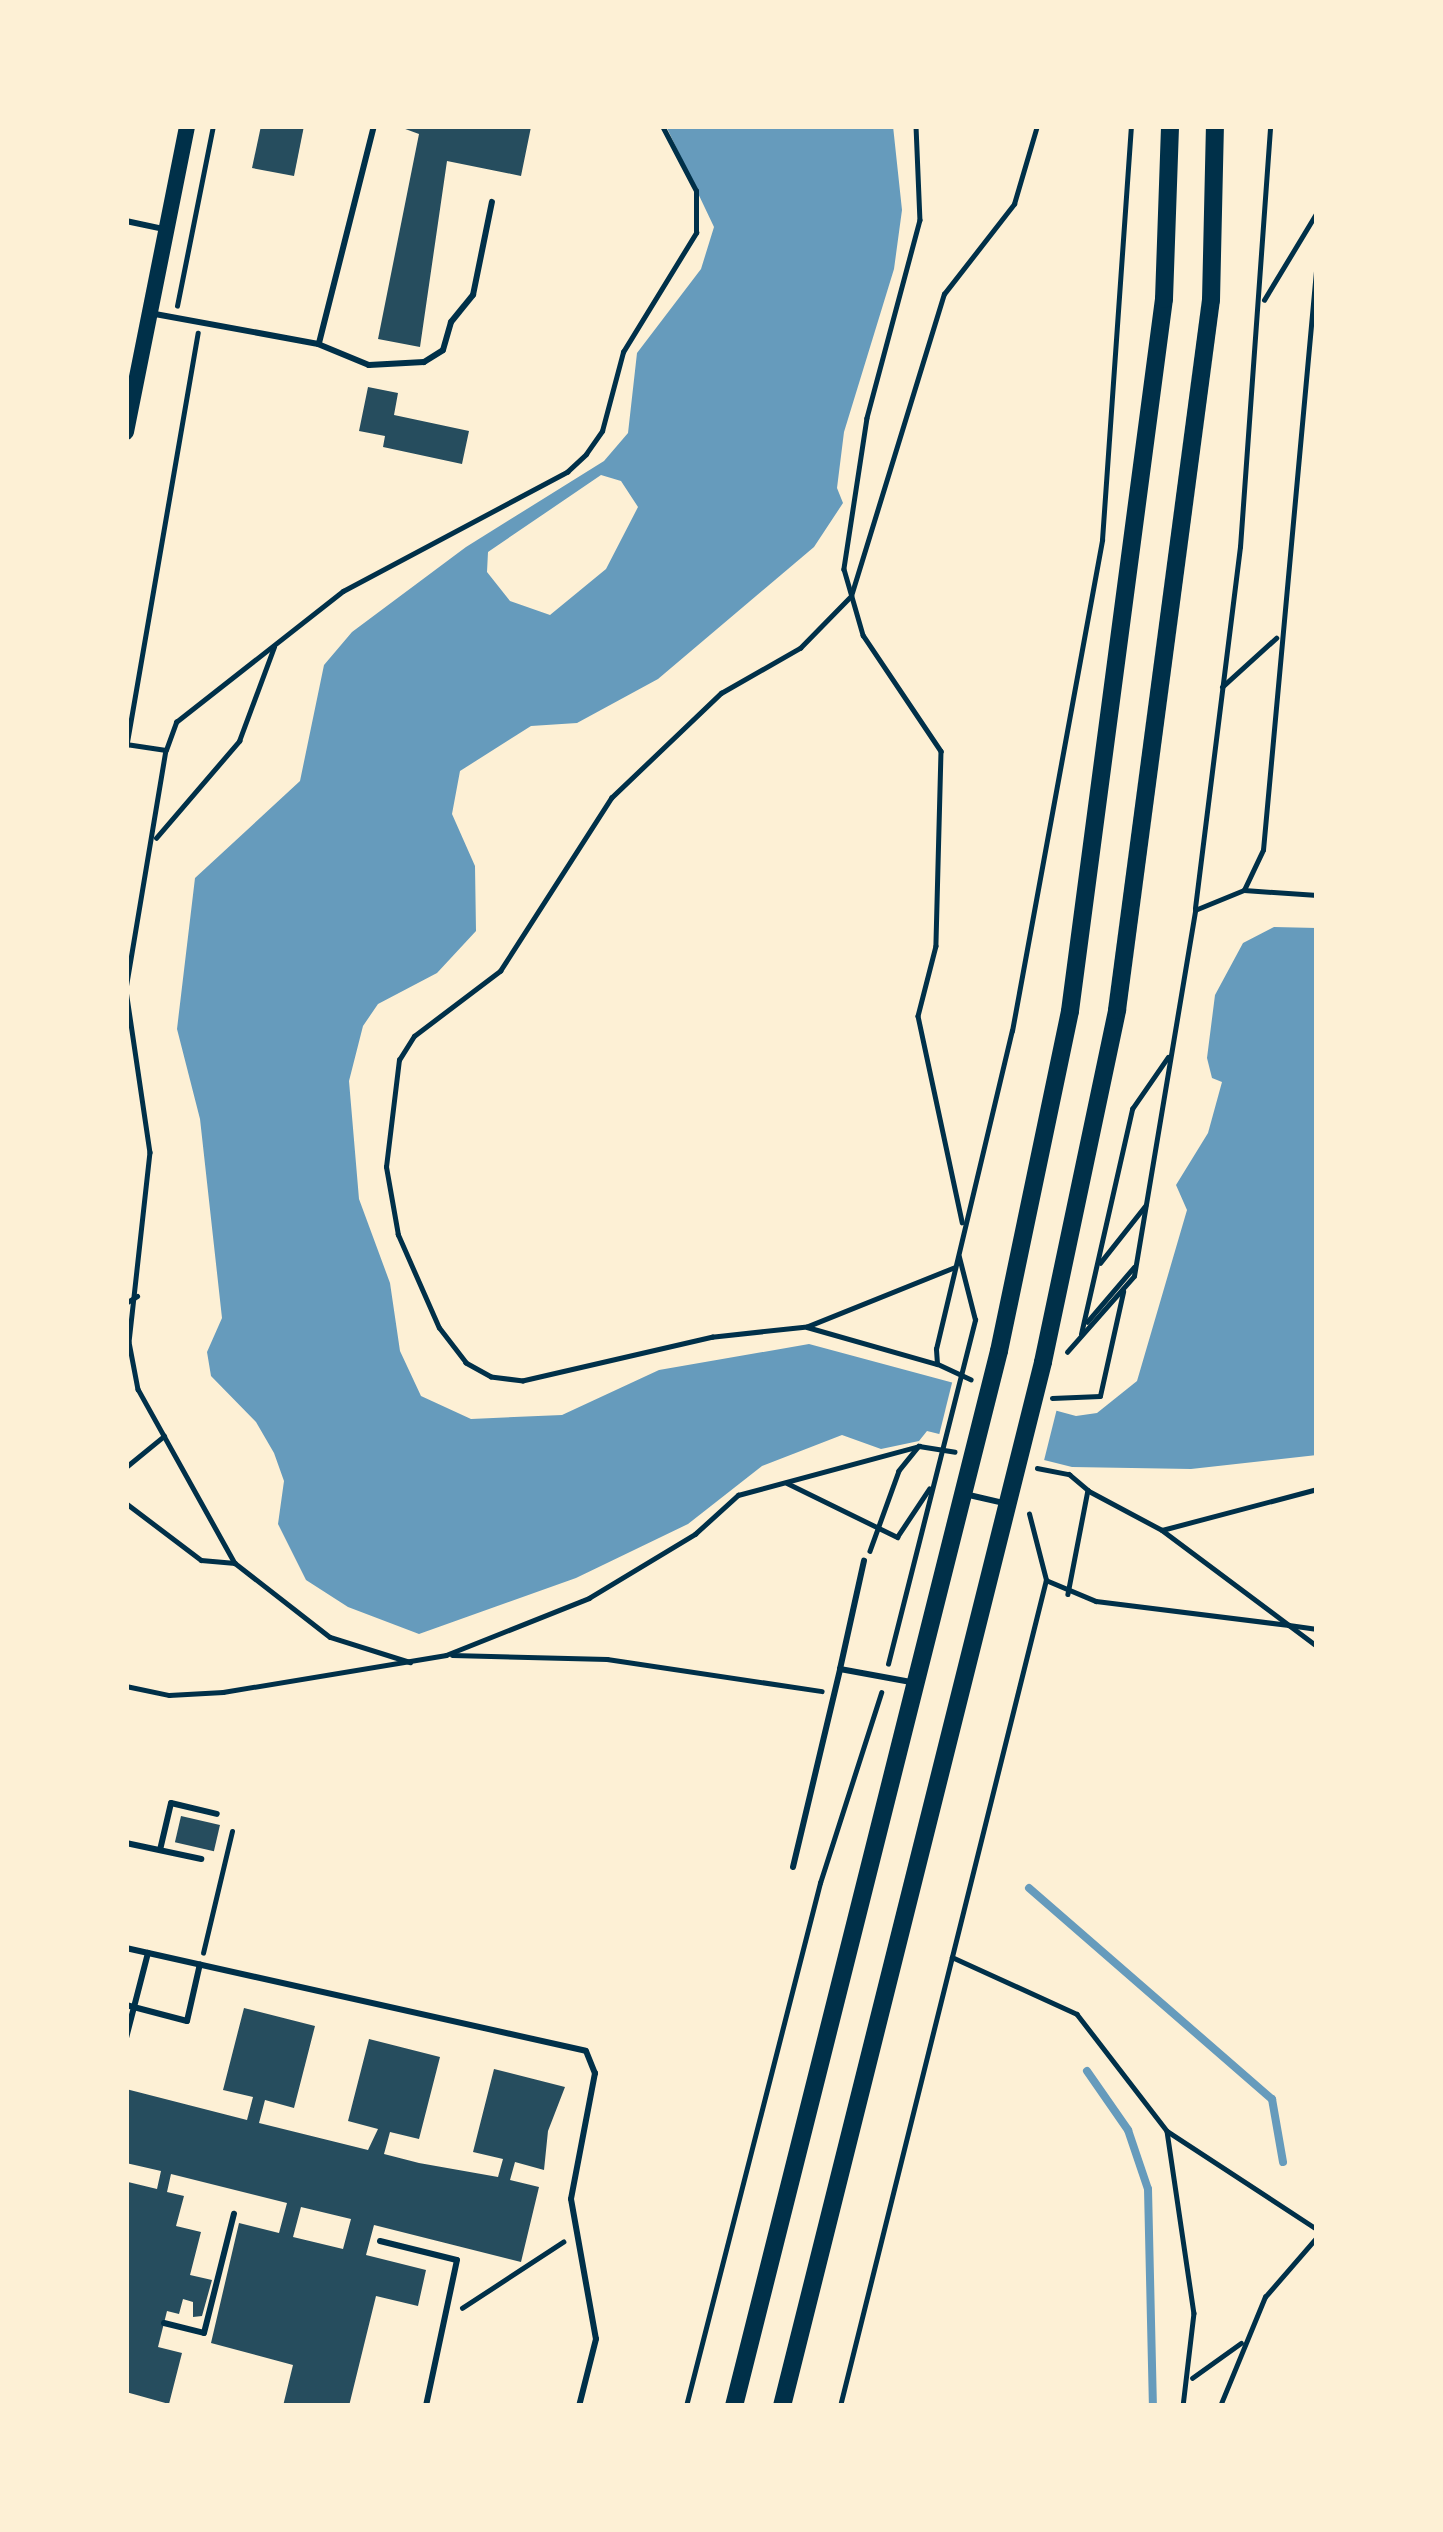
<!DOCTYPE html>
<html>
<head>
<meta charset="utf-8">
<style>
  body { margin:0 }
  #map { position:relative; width:1443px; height:2532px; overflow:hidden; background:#fdf0d5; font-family:"Nunito Sans",sans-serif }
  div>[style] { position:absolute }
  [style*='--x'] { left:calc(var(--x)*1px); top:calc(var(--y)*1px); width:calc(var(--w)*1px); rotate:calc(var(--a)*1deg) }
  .water>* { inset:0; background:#669bbc }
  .pier>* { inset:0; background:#fdf0d5; transform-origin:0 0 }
  .stream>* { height:8px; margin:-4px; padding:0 4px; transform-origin:4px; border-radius:4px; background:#669bbc }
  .building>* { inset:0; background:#264d5e; transform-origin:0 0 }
  .path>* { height:4.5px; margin:-2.25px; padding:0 2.25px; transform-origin:2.25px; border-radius:2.25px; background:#003049 }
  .service>* { height:6px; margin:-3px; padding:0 3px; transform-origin:3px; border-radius:3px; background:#003049 }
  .tertiary>* { height:16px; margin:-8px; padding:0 8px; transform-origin:8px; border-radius:8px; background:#003049 }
  .secondary>* { height:18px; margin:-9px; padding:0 9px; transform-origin:9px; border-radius:9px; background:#003049 }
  span { translate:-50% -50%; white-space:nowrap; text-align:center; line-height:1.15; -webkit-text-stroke:10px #fdf0d5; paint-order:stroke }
  .frame { position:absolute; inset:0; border:129px solid #fdf0d5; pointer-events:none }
</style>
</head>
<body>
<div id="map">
  <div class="water">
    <div style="clip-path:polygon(evenodd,666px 126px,893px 126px,902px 210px,894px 269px,844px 432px,837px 488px,843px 503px,814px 547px,658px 679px,577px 723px,531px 726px,460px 771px,452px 814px,475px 866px,476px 931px,437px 973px,378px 1004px,363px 1026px,349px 1081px,359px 1199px,390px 1283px,400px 1351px,421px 1396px,471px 1419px,562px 1415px,659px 1370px,809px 1344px,1076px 1416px,1097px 1413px,1137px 1381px,1187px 1210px,1176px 1185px,1208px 1133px,1222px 1082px,1212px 1078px,1207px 1058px,1215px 995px,1243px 943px,1274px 927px,1317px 928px,1317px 1455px,1191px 1469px,1072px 1467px,927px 1431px,919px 1441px,881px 1449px,842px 1435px,762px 1466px,688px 1524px,576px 1578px,419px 1634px,348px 1607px,306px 1580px,278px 1524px,284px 1481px,274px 1453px,256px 1422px,211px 1376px,207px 1352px,222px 1318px,200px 1119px,177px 1029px,195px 878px,300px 781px,324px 665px,352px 632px,466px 547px,604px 461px,628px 433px,637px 353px,701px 269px,714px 227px,666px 126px,601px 475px,621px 481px,638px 507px,606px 569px,550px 615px,510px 601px,487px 572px,488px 552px,601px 475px)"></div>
  </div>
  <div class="pier">
    <div style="left:953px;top:1379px;width:108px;height:63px;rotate:14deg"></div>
  </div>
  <div class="stream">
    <div style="--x:1029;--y:1888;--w:322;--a:41"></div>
    <div style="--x:1272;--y:2099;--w:64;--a:80.1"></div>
    <div style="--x:1087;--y:2071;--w:72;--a:55.2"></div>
    <div style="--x:1128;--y:2130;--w:62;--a:71.3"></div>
    <div style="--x:1148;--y:2189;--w:217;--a:88.7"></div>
  </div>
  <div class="building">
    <div style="clip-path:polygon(261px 126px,304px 126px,294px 176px,252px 168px)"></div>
    <div style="clip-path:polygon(397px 126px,531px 127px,521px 176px,447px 161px,420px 347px,378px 339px,419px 134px)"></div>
    <div style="clip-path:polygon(368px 387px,398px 393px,394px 415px,469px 431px,462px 464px,383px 447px,385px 436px,359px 431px)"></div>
    <div style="left:181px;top:1816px;width:40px;height:27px;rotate:13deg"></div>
    <div style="clip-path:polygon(evenodd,244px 2008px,315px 2026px,294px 2108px,265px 2100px,259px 2123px,368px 2150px,378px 2129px,348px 2121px,369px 2039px,440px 2057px,419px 2139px,390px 2132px,384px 2154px,419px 2163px,498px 2177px,503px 2159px,473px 2152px,494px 2069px,565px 2087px,548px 2131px,544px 2170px,515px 2162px,510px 2180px,539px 2187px,521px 2262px,374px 2225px,366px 2255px,426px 2270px,418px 2306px,376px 2296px,349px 2406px,283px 2406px,293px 2365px,211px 2343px,239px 2223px,279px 2233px,287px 2203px,171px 2174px,167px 2192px,184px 2196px,176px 2226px,201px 2232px,190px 2275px,212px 2280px,202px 2316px,193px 2317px,193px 2302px,183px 2299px,179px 2314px,167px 2311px,158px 2347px,182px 2353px,169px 2404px,126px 2392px,126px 2190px,128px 2182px,157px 2189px,161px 2171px,126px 2163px,126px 2089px,247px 2120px,253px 2097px,223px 2090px,244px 2008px,301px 2207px,351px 2219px,343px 2249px,293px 2237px,301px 2207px)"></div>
  </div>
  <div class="path">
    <div style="--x:916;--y:126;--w:94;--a:87.6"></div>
    <div style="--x:920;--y:220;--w:205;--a:105"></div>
    <div style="--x:867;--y:418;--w:153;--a:98.7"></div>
    <div style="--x:844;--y:569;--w:69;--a:73.9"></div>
    <div style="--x:863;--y:635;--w:140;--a:56.1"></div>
    <div style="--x:941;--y:751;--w:195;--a:91.5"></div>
    <div style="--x:936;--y:946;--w:72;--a:104.4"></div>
    <div style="--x:918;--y:1016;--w:211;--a:77.9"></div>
    <div style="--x:1264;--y:300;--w:103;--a:-58.9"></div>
    <div style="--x:177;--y:306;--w:184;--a:-78.7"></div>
    <div style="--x:1222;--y:687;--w:73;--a:-42.2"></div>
    <div style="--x:126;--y:744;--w:40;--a:8.5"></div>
    <div style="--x:166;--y:750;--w:30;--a:-70"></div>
    <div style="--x:176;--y:722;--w:212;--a:-38.1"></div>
    <div style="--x:343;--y:591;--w:254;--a:-28"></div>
    <div style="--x:567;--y:472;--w:26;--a:-43"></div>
    <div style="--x:586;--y:454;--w:28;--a:-55"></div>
    <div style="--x:602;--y:431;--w:82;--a:-75.1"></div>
    <div style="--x:623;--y:352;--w:140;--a:-58.5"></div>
    <div style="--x:696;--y:233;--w:42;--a:-90"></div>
    <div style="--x:696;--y:191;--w:73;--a:-117.6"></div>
    <div style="--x:126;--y:748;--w:421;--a:-80.2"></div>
    <div style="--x:166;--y:750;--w:243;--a:99.5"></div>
    <div style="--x:126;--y:990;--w:164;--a:81.6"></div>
    <div style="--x:150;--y:1152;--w:191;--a:96.3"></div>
    <div style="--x:129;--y:1342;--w:48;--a:79.2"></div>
    <div style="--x:138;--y:1389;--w:199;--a:60.9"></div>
    <div style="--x:235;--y:1563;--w:120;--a:37.9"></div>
    <div style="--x:330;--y:1637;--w:84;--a:17.4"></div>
    <div style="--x:156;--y:838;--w:128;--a:-49.4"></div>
    <div style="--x:239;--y:741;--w:100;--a:-69.6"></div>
    <div style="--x:1244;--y:890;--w:44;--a:-64.6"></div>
    <div style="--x:1263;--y:850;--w:592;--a:-84.77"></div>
    <div style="--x:1195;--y:908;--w:364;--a:-82.9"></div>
    <div style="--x:1240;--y:547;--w:422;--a:-85.9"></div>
    <div style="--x:1100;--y:1263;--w:73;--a:-51.7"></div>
    <div style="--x:954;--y:1268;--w:158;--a:158.1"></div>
    <div style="--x:807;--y:1327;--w:95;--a:173.9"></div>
    <div style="--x:713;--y:1337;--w:195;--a:167"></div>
    <div style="--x:523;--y:1381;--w:32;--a:-173"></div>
    <div style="--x:491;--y:1377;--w:29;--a:-151"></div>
    <div style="--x:466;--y:1363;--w:44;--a:-127.6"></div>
    <div style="--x:439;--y:1328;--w:102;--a:-113.8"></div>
    <div style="--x:398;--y:1235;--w:69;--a:-100"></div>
    <div style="--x:386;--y:1167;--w:108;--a:-83.1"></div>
    <div style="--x:399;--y:1060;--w:28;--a:-58"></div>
    <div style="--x:414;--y:1036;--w:108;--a:-37.1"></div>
    <div style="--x:500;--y:971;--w:206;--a:-57.3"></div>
    <div style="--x:611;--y:798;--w:152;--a:-43.7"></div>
    <div style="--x:721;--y:693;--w:91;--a:-29.7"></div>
    <div style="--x:800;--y:648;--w:73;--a:-45.6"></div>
    <div style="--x:851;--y:596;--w:316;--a:-72.9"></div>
    <div style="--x:944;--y:294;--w:114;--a:-52.1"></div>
    <div style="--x:1014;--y:204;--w:81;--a:-73.6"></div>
    <div style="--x:126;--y:1303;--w:13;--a:-32"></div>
    <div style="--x:1087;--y:1322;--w:72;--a:-49.5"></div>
    <div style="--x:807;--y:1327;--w:135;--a:15.9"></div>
    <div style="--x:1081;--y:1334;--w:231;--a:-77.2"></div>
    <div style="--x:1132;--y:1109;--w:63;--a:-55.3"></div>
    <div style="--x:1067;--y:1352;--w:101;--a:-48.6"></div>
    <div style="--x:1134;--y:1276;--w:371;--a:-80.5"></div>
    <div style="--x:1195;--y:910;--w:53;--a:-22.2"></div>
    <div style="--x:1244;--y:890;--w:73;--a:3.9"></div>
    <div style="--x:971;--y:1380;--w:38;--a:-155"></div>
    <div style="--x:937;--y:1364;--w:15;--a:-94"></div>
    <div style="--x:936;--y:1349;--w:327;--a:-76.6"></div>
    <div style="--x:1012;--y:1031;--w:499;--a:-79.6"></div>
    <div style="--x:1102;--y:540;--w:415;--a:-86"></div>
    <div style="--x:1052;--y:1398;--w:48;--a:-2.4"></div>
    <div style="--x:1100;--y:1396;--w:107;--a:-77.5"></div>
    <div style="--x:919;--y:1446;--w:36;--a:9"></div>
    <div style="--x:126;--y:1467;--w:49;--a:-39.2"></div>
    <div style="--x:1037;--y:1468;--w:33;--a:11"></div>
    <div style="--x:1069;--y:1474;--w:25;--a:40"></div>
    <div style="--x:1088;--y:1490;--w:106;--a:100.9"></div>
    <div style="--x:787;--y:1483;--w:123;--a:26.1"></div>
    <div style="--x:897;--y:1537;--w:58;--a:-56.3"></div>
    <div style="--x:1089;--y:1491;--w:83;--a:28.1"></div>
    <div style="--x:1162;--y:1530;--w:159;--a:36.8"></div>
    <div style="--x:1289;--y:1625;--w:28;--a:8"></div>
    <div style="--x:126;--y:1503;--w:94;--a:37.2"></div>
    <div style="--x:201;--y:1560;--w:34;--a:5"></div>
    <div style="--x:1162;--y:1530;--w:160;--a:-14.8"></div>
    <div style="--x:1046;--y:1580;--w:54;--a:22.8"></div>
    <div style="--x:1096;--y:1601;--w:194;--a:7.1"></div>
    <div style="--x:1289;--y:1625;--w:35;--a:37"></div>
    <div style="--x:452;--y:1655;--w:155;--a:1.5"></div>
    <div style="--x:607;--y:1659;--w:217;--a:8.5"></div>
    <div style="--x:888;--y:1664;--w:355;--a:-75.8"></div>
    <div style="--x:975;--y:1320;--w:65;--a:-104.3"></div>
    <div style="--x:126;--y:1686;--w:44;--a:11.8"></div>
    <div style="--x:169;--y:1695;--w:54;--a:-3.2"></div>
    <div style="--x:223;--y:1692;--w:226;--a:-9.4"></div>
    <div style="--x:446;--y:1655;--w:154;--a:-21.7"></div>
    <div style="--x:589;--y:1598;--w:124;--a:-31.1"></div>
    <div style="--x:695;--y:1534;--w:58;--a:-42.2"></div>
    <div style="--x:738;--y:1495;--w:188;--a:-15.1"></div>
    <div style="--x:919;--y:1446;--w:32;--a:129"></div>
    <div style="--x:899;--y:1471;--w:85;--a:109.9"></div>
    <div style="--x:203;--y:1953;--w:125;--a:-76.6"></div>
    <div style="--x:952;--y:1957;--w:137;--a:24.5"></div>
    <div style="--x:1077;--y:2014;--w:148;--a:52.4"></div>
    <div style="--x:1167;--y:2131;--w:184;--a:81.6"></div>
    <div style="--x:1194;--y:2313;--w:94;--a:96.7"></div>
    <div style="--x:1167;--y:2131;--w:179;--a:33.2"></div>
    <div style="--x:462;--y:2308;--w:121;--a:-33.2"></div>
    <div style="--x:1192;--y:2378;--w:60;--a:-35.5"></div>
    <div style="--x:686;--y:2406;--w:540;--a:-75.63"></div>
    <div style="--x:820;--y:1883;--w:200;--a:-72.2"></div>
    <div style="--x:840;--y:2406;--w:851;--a:-76"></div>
    <div style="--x:1046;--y:1580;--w:68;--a:-104.4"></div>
    <div style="--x:1220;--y:2406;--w:118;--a:-67.6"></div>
    <div style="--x:1265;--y:2297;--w:79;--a:-49.1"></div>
  </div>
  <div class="service">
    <div style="--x:126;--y:221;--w:39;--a:12"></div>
    <div style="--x:155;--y:314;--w:166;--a:10.4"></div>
    <div style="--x:318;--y:344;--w:55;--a:22.4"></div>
    <div style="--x:369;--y:365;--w:55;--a:-3.1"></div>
    <div style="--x:424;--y:362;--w:22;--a:-32"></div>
    <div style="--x:443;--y:350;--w:29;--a:-74"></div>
    <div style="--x:451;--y:322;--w:35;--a:-51"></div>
    <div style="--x:473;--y:295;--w:95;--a:-78.5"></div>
    <div style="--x:319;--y:343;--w:224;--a:-75.8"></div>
    <div style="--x:969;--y:1495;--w:35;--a:13"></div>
    <div style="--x:840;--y:1669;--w:111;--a:-77.5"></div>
    <div style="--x:126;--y:1843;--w:77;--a:12"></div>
    <div style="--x:160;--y:1850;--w:48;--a:-76.8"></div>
    <div style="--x:171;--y:1803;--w:47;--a:13.4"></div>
    <div style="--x:793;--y:1867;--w:204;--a:-76.6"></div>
    <div style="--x:840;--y:1669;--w:72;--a:10.4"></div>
    <div style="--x:126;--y:1948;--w:471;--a:12.6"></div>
    <div style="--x:586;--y:2051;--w:24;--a:68"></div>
    <div style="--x:595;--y:2073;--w:128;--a:100.8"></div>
    <div style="--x:571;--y:2199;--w:142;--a:79.9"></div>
    <div style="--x:596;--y:2339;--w:69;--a:104.2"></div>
    <div style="--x:126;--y:2005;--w:63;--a:14.7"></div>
    <div style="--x:187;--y:2021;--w:58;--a:-77.2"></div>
    <div style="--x:126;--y:2038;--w:88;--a:-75.5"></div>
    <div style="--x:380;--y:2241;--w:79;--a:13.9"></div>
    <div style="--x:457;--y:2260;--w:149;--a:102"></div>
    <div style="--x:164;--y:2323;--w:41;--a:14"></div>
    <div style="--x:204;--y:2333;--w:123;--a:-75.9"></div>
  </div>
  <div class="tertiary">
    <div style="--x:126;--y:432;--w:312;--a:-78.7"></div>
  </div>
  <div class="secondary">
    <div style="--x:734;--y:2406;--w:1088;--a:-75.9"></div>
    <div style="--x:999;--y:1351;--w:347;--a:-78.2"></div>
    <div style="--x:1070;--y:1011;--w:718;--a:-82.48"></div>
    <div style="--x:1164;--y:299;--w:173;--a:-88"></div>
    <div style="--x:782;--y:2406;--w:1076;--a:-75.96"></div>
    <div style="--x:1043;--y:1362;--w:360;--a:-78.1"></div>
    <div style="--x:1117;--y:1010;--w:716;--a:-82.46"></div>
    <div style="--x:1211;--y:300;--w:174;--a:-88.7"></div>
  </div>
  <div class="frame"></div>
</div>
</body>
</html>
